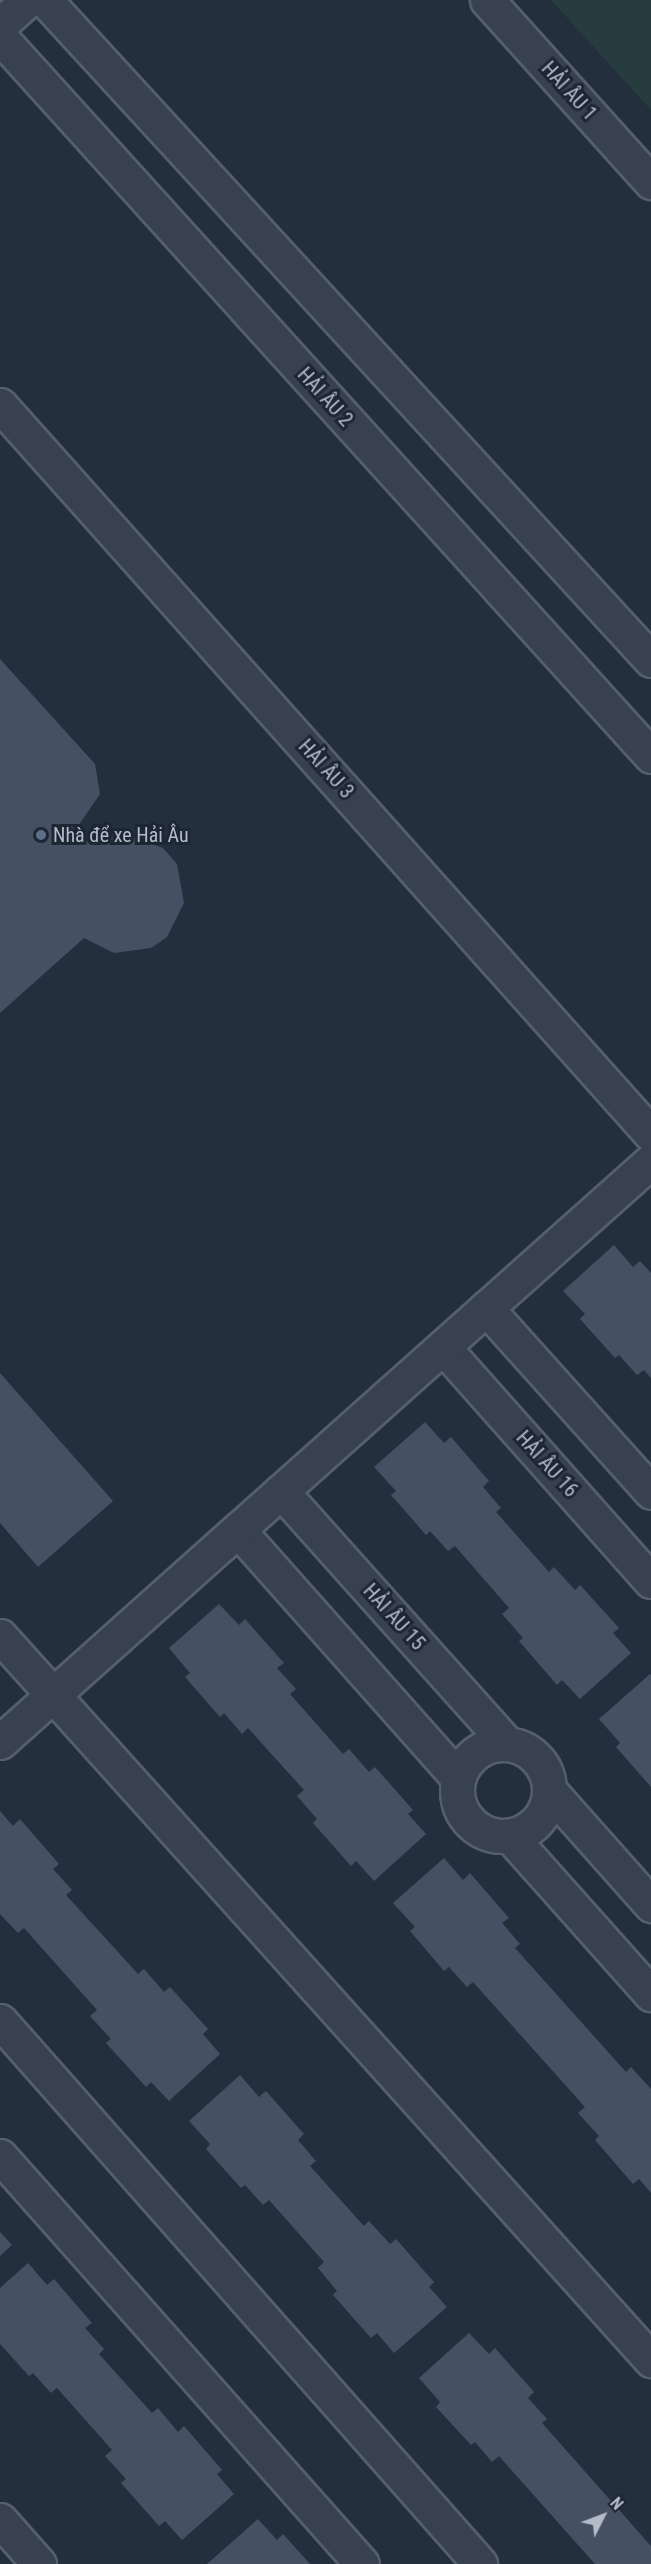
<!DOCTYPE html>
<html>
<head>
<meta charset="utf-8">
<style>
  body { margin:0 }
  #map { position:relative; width:651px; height:2564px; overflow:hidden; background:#242f3e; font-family:"Roboto Condensed",sans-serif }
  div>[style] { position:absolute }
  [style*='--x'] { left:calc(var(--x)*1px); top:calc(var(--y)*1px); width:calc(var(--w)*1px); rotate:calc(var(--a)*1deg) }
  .green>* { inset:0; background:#263c3f }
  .building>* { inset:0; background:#455162 }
  .roads { filter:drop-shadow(2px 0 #565f6c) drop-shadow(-2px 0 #565f6c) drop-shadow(0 2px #565f6c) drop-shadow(0 -2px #565f6c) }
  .minor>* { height:33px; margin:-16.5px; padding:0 16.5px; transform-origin:16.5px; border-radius:16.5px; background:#38414e }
  .minor>.ring { margin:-16.5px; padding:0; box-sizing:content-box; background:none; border:33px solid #38414e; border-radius:50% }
  .tertiary>* { height:33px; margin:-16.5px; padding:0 16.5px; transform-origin:16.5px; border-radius:16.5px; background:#38414e }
  .dots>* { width:16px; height:16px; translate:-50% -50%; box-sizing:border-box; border:3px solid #1d2633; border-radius:50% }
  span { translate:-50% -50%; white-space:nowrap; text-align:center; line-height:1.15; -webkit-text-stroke:6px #1d2633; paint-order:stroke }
  .street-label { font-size:20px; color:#b4bcc9 }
  .poi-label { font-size:20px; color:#b4bcc9 }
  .left { translate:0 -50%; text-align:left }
  .north { position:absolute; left:573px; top:2486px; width:60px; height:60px; -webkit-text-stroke:4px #1d2633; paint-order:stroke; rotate:48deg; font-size:16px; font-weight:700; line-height:24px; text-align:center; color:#b4bcc9 }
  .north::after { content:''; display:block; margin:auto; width:21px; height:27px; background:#b4bcc9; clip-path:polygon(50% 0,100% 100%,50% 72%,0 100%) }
</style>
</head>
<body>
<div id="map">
  <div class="green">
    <div style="clip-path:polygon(551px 0,651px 0,651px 110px)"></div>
  </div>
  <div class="building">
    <div style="clip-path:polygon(0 659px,95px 764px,100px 794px,76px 829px,90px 845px,125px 834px,163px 848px,177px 864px,184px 903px,167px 937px,151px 948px,114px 953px,84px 938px,0 1013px)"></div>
    <div style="clip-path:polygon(614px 1245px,633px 1267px,640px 1261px,651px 1273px,651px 1378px,644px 1370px,637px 1375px,619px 1355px,615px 1358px,580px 1319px,585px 1314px,563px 1291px)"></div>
    <div style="clip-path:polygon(0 1373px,113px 1501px,38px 1567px,0 1523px)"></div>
    <div style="clip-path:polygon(425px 1422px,444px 1443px,451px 1437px,489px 1481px,483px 1487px,501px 1508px,496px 1512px,549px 1572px,554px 1567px,575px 1590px,580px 1585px,619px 1628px,613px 1633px,631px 1653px,580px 1699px,562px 1680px,557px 1685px,519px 1641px,523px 1638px,502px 1614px,509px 1608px,455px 1546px,448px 1551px,430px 1531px,426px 1535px,391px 1495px,396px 1491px,374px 1467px)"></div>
    <div style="clip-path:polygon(219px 1604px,239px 1625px,245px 1619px,284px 1663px,277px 1668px,296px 1689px,290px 1694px,343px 1754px,349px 1749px,369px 1772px,375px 1767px,413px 1810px,408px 1814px,426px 1834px,374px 1881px,356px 1861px,351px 1866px,313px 1823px,317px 1819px,297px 1796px,304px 1790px,248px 1728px,242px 1734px,224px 1713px,220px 1717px,185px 1677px,190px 1673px,169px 1648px)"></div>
    <div style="clip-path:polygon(650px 1674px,651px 1675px,651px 1787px,616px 1747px,620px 1743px,599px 1719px)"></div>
    <div style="clip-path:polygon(0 1811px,13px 1826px,20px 1819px,59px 1864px,53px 1869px,72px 1890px,66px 1895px,138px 1974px,144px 1969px,164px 1992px,170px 1987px,208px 2029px,203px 2034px,220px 2054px,169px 2101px,151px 2082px,146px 2087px,106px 2043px,111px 2039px,90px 2016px,97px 2010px,24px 1928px,18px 1933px,0 1914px)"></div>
    <div style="clip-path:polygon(444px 1858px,463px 1880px,470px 1873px,509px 1918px,502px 1923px,520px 1944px,515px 1948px,626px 2072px,631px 2067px,651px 2089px,651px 2193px,639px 2179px,633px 2184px,595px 2140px,599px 2136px,578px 2113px,585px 2107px,473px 1982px,467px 1987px,449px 1967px,444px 1971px,410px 1931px,415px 1927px,393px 1903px)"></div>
    <div style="clip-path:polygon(240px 2075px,259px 2097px,266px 2091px,304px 2134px,298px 2140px,316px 2161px,310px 2166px,364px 2226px,369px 2221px,390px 2244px,396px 2239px,434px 2282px,429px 2287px,447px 2307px,394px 2353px,377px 2333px,371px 2338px,333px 2295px,337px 2291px,318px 2268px,324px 2262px,269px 2200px,263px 2205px,245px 2185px,241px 2188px,206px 2149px,210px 2144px,189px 2121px)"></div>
    <div style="clip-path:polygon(0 2232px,12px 2245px,0 2256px)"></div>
    <div style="clip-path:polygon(28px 2263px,47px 2285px,54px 2279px,92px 2323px,85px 2328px,104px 2349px,99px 2354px,152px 2413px,158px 2408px,178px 2432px,184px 2426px,222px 2470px,217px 2474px,234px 2494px,182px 2540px,165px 2521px,159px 2526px,121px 2483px,126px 2479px,105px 2456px,112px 2450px,57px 2388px,51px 2393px,33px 2373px,29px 2376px,0 2344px,0 2288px)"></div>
    <div style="clip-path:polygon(469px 2333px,489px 2354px,495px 2348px,534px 2392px,528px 2398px,547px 2419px,542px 2423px,651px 2546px,651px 2564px,595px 2564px,499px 2456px,492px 2462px,475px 2442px,471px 2445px,436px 2407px,440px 2402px,419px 2378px)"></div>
    <div style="clip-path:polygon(258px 2519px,277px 2540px,283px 2534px,310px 2564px,207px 2564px)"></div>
  </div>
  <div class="roads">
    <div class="minor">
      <div style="--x:487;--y:0;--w:245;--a:48"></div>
      <div style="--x:0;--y:25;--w:38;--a:-42"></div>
      <div style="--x:0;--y:405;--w:977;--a:48.24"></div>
      <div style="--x:486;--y:1308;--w:247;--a:48.1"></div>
      <div style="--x:443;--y:1347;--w:313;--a:48.4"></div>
      <div style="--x:281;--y:1491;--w:339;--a:48.2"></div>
      <div style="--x:238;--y:1530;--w:332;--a:48.4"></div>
      <div style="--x:0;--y:1636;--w:974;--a:48.04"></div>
      <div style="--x:0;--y:1742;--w:873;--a:-41.75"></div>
      <div class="ring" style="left:457px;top:1744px;width:59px;height:59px"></div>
      <div style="--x:549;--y:1790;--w:154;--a:48.4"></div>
      <div style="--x:510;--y:1836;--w:212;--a:48.3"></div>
      <div style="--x:0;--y:2021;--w:725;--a:48.52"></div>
      <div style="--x:0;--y:2156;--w:545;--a:48.42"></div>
      <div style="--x:0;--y:2520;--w:59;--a:48.4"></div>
    </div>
    <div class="tertiary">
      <div style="--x:45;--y:0;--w:896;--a:47.44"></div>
      <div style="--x:0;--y:37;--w:970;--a:47.84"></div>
    </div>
  </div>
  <div class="dots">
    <div style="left:41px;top:835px;background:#5c6f8a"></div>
  </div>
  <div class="street-label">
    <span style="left:569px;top:91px;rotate:48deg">HẢI ÂU 1</span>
    <span style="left:325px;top:397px;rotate:48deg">HẢI ÂU 2</span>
    <span style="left:326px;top:769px;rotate:48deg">HẢI ÂU 3</span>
    <span style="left:547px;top:1464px;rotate:48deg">HẢI ÂU 16</span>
    <span style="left:394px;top:1617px;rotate:48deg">HẢI ÂU 15</span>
  </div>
  <div class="poi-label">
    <span class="left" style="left:53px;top:835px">Nhà để xe Hải Âu</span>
  </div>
  <div class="north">N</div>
</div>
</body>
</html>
